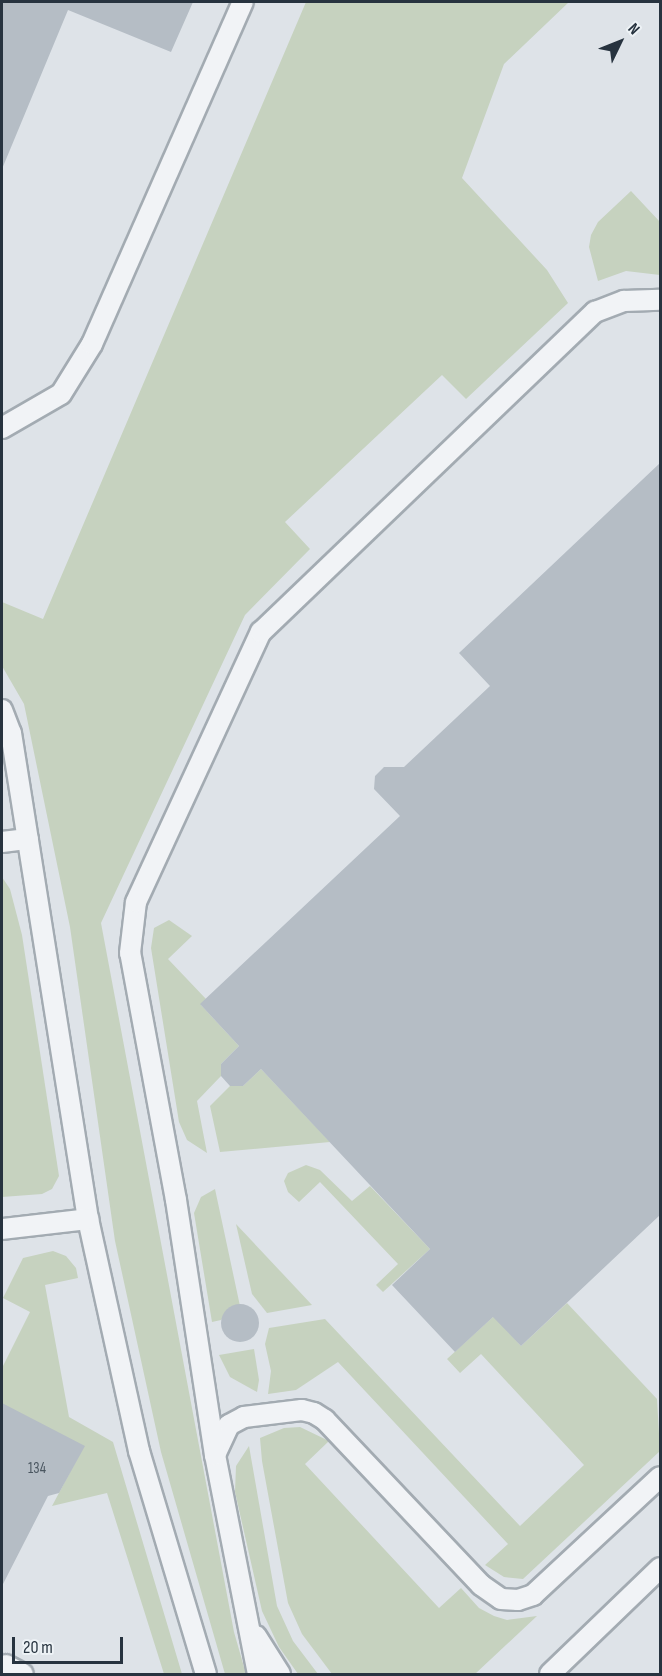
<!DOCTYPE html>
<html>
<head>
<meta charset="utf-8">
<style>
  body { margin:0 }
  #map { position:relative; width:662px; height:1676px; overflow:hidden; background:#dee3e8; font-family:"Sofia Sans Condensed",sans-serif }
  div>[style] { position:absolute }
  [style*='--x'] { left:calc(var(--x)*1px); top:calc(var(--y)*1px); width:calc(var(--w)*1px); rotate:calc(var(--a)*1deg) }
  .green>* { inset:0; background:#c6d2bf }
  .building>* { inset:0; background:#b5bdc5 }
  .round { border-radius:50% }
  .roads { filter:drop-shadow(2px 0 #a3abb2) drop-shadow(-2px 0 #a3abb2) drop-shadow(0 2px #a3abb2) drop-shadow(0 -2px #a3abb2) }
  .lane>* { height:20px; margin:-10px; padding:0 10px; transform-origin:10px; border-radius:10px; background:#f1f3f6 }
  span { translate:-50% -50%; white-space:nowrap; text-align:center; line-height:1.15; -webkit-text-stroke:6px #edf2f5; paint-order:stroke }
  .number-label { font-size:15px; color:#4a5660 }
  .number-label span { -webkit-text-stroke-width:0 }
  .frame { position:absolute; inset:0; border:3px solid #27333f; pointer-events:none }
  .north { position:absolute; left:590px; top:12px; width:60px; height:60px; -webkit-text-stroke:4px #edf2f5; paint-order:stroke; rotate:47deg; font-size:16px; font-weight:700; line-height:24px; text-align:center; color:#27333f }
  .north::after { content:''; display:block; margin:auto; width:21px; height:27px; background:#27333f; clip-path:polygon(50% 0,100% 100%,50% 72%,0 100%) }
  .scale { position:absolute; left:12px; top:1637px; width:111px; height:27px; box-sizing:border-box; border:3px solid #27333f; border-top:0; padding-left:8px; font-size:18px; line-height:21px; white-space:nowrap; color:#27333f; -webkit-text-stroke:4px #edf2f5; paint-order:stroke }
</style>
</head>
<body>
<div id="map">
  <div class="green">
    <div style="clip-path:polygon(306px 2px,569px 2px,504px 64px,462px 178px,547px 270px,568px 303px,466px 399px,442px 375px,285px 522px,310px 549px,245px 615px,101px 923px,234px 1632px,246px 1674px,225px 1674px,161px 1452px,115px 1241px,70px 927px,24px 704px,2px 666px,2px 602px,43px 619px)"></div>
    <div style="clip-path:polygon(631px 191px,660px 222px,660px 275px,626px 271px,598px 281px,589px 247px,591px 235px,598px 222px)"></div>
    <div style="clip-path:polygon(2px 877px,10px 889px,22px 935px,59px 1176px,52px 1189px,42px 1194px,2px 1197px)"></div>
    <div style="clip-path:polygon(169px 920px,192px 936px,168px 959px,206px 999px,201px 1005px,239px 1046px,221px 1064px,221px 1076px,197px 1101px,207px 1153px,187px 1140px,179px 1122px,151px 948px,154px 928px)"></div>
    <div style="clip-path:polygon(261px 1069px,330px 1142px,220px 1152px,210px 1106px,230px 1086px,243px 1086px)"></div>
    <div style="clip-path:polygon(306px 1165px,320px 1170px,352px 1201px,370px 1186px,430px 1249px,383px 1292px,376px 1285px,398px 1264px,320px 1182px,299px 1202px,288px 1192px,284px 1181px,288px 1173px)"></div>
    <div style="clip-path:polygon(215px 1189px,240px 1306px,229px 1308px,221px 1320px,212px 1322px,194px 1213px,201px 1197px)"></div>
    <div style="clip-path:polygon(236px 1224px,312px 1305px,267px 1313px,252px 1294px)"></div>
    <div style="clip-path:polygon(53px 1251px,66px 1256px,76px 1268px,78px 1278px,45px 1285px,69px 1417px,113px 1442px,182px 1674px,164px 1674px,107px 1493px,52px 1506px,84px 1446px,2px 1441px,2px 1368px,30px 1312px,3px 1298px,23px 1258px)"></div>
    <div style="clip-path:polygon(567px 1303px,657px 1399px,660px 1451px,523px 1579px,504px 1577px,485px 1565px,508px 1544px,338px 1362px,296px 1390px,268px 1394px,271px 1371px,265px 1344px,269px 1328px,325px 1319px,520px 1526px,584px 1465px,481px 1354px,460px 1373px,447px 1359px,494px 1316px,521px 1346px)"></div>
    <div style="clip-path:polygon(254px 1349px,259px 1380px,257px 1392px,230px 1377px,219px 1355px)"></div>
    <div style="clip-path:polygon(300px 1427px,329px 1441px,305px 1464px,439px 1608px,461px 1588px,479px 1608px,494px 1616px,507px 1620px,537px 1616px,475px 1674px,332px 1674px,302px 1634px,288px 1603px,262px 1461px,260px 1438px,284px 1428px)"></div>
    <div style="clip-path:polygon(249px 1446px,277px 1606px,293px 1641px,318px 1674px,298px 1674px,279px 1647px,262px 1611px,235px 1492px,236px 1466px)"></div>
  </div>
  <div class="building">
    <div style="clip-path:polygon(2px 2px,193px 2px,171px 52px,68px 10px,2px 169px)"></div>
    <div style="clip-path:polygon(660px 463px,660px 1215px,521px 1346px,493px 1317px,455px 1352px,392px 1285px,430px 1249px,261px 1069px,243px 1086px,230px 1086px,221px 1076px,221px 1064px,239px 1046px,200px 1004px,400px 816px,374px 789px,375px 776px,384px 767px,404px 767px,490px 686px,459px 653px)"></div>
    <div class="round" style="left:221px;top:1304px;width:38px;height:38px"></div>
    <div style="clip-path:polygon(2px 1403px,85px 1446px,59px 1493px,48px 1496px,2px 1586px)"></div>
  </div>
  <div class="roads">
    <div class="lane">
      <div style="--x:2;--y:428;--w:68;--a:-30"></div>
      <div style="--x:61;--y:394;--w:59;--a:-58.2"></div>
      <div style="--x:92;--y:344;--w:374;--a:-66.2"></div>
      <div style="--x:2;--y:710;--w:25;--a:69"></div>
      <div style="--x:11;--y:733;--w:492;--a:81"></div>
      <div style="--x:88;--y:1219;--w:238;--a:77.6"></div>
      <div style="--x:139;--y:1451;--w:233;--a:73.3"></div>
      <div style="--x:2;--y:842;--w:26;--a:-7"></div>
      <div style="--x:2;--y:1229;--w:87;--a:-6.6"></div>
      <div style="--x:215;--y:1455;--w:33;--a:-65"></div>
      <div style="--x:229;--y:1425;--w:17;--a:-28"></div>
      <div style="--x:244;--y:1417;--w:58;--a:-6.9"></div>
      <div style="--x:302;--y:1410;--w:12;--a:14"></div>
      <div style="--x:314;--y:1413;--w:13;--a:32"></div>
      <div style="--x:325;--y:1420;--w:227;--a:46.6"></div>
      <div style="--x:481;--y:1585;--w:24;--a:35"></div>
      <div style="--x:501;--y:1599;--w:17;--a:3"></div>
      <div style="--x:518;--y:1600;--w:16;--a:-18"></div>
      <div style="--x:533;--y:1595;--w:173;--a:-42.9"></div>
      <div style="--x:256;--y:1636;--w:45;--a:57.7"></div>
      <div style="--x:6;--y:1665;--w:19;--a:28"></div>
      <div style="--x:258;--y:1674;--w:223;--a:-101.1"></div>
      <div style="--x:215;--y:1455;--w:258;--a:-98.7"></div>
      <div style="--x:176;--y:1200;--w:251;--a:-100.5"></div>
      <div style="--x:130;--y:953;--w:51;--a:-83.3"></div>
      <div style="--x:136;--y:902;--w:298;--a:-65.2"></div>
      <div style="--x:261;--y:632;--w:463;--a:-43.8"></div>
      <div style="--x:595;--y:312;--w:31;--a:-21"></div>
      <div style="--x:624;--y:301;--w:36;--a:-2"></div>
      <div style="--x:550;--y:1674;--w:153;--a:-43.9"></div>
    </div>
  </div>
  <div class="number-label">
    <span style="left:37px;top:1469px">134</span>
  </div>
  <div class="frame"></div>
  <div class="north">N</div>
  <div class="scale">20 m</div>
</div>
</body>
</html>
